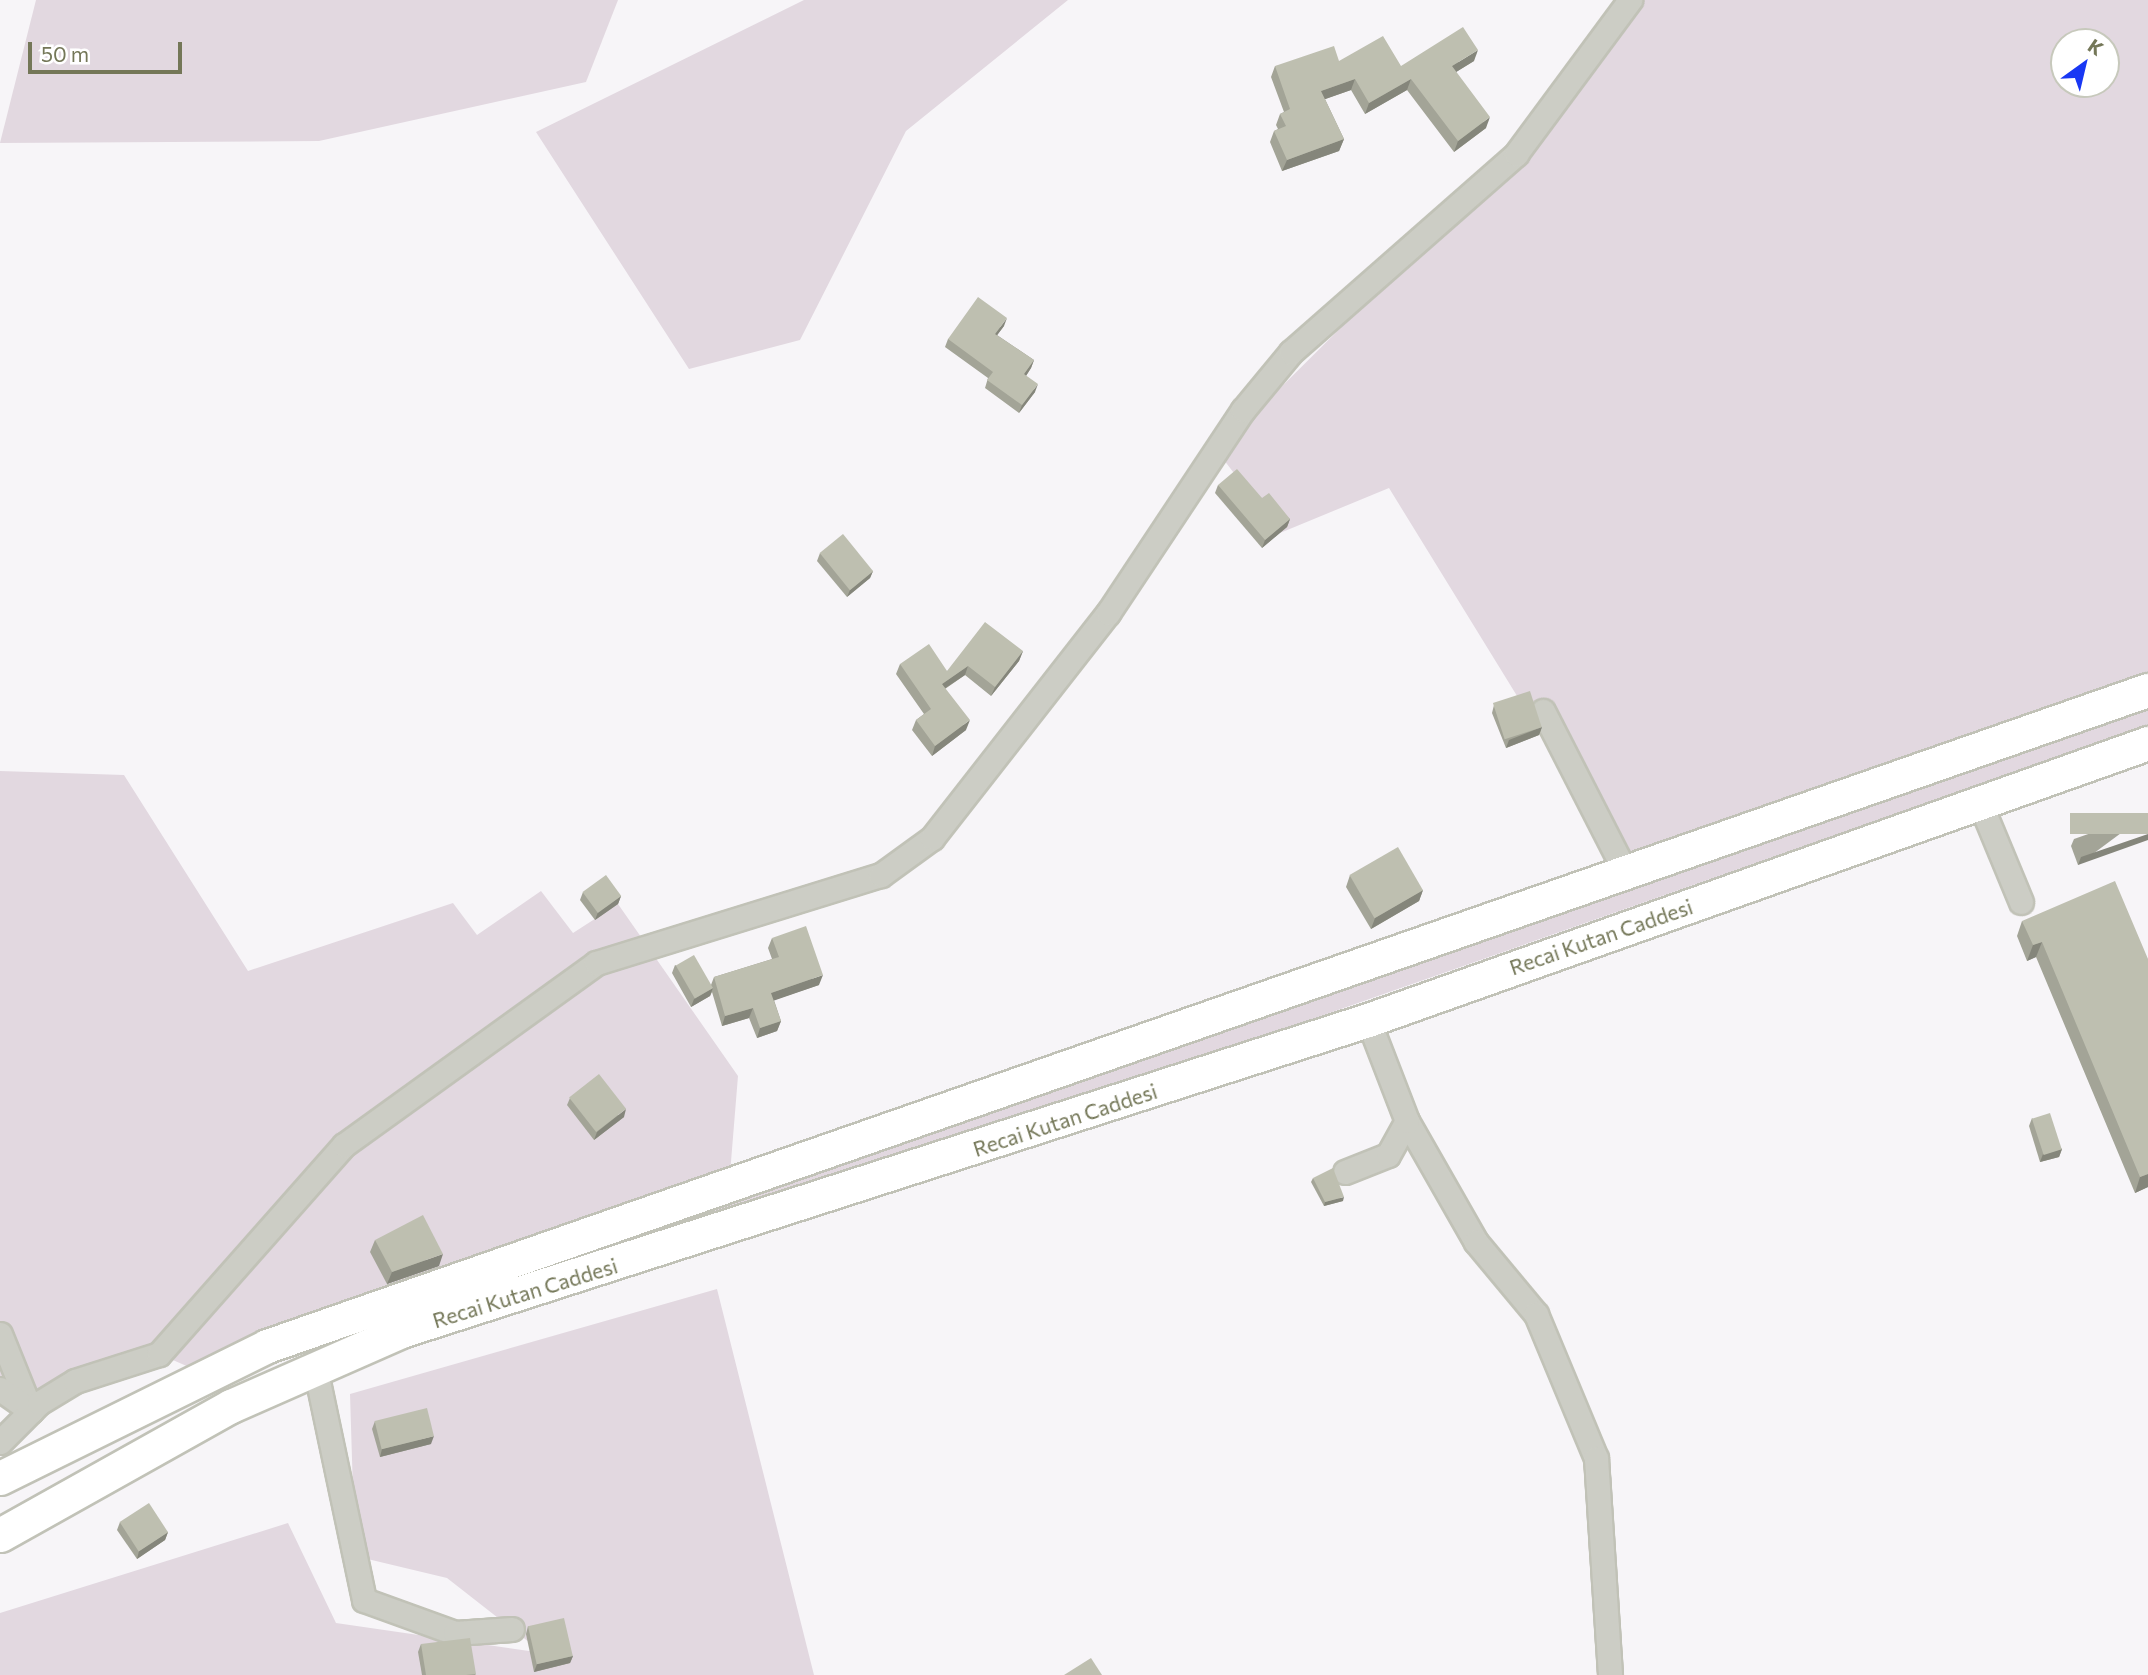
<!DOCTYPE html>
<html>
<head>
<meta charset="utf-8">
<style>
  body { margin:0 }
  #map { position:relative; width:2148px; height:1675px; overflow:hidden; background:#f7f5f8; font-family:Commissioner,sans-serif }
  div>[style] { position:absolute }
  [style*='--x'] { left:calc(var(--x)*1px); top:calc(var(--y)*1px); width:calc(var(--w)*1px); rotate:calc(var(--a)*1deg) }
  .green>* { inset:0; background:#e2d8e0 }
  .roads { filter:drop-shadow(2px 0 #c1c2b7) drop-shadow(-2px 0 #c1c2b7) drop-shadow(0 2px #c1c2b7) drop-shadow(0 -2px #c1c2b7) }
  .street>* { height:23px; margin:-11.5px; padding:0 11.5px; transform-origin:11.5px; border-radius:11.5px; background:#cccdc5 }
  .secondary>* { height:33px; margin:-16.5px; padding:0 16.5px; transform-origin:16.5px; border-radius:16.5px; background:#fff }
  .wall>* { inset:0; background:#a3a497 }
  .shaded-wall>* { inset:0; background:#85867b }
  .building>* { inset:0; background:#bebfb0; transform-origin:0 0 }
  span { translate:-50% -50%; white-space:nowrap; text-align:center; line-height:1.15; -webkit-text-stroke:7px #fff; paint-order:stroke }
  .street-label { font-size:21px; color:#747758 }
  .north { position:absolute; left:2050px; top:28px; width:70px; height:70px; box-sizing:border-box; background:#fff; border:2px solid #c7c9bc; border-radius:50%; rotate:34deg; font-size:19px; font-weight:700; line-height:28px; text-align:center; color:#747758 }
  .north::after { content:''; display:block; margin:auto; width:24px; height:32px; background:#1938f4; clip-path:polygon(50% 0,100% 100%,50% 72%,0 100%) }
  .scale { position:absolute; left:28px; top:42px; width:154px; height:32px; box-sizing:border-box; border:4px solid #747758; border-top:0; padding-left:9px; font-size:21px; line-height:24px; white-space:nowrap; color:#747758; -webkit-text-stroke:5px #fff; paint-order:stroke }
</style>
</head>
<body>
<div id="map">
  <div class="green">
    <div style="clip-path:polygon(36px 0,618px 0,586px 82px,319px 141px,0 143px)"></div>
    <div style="clip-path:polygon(804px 0,1068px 0,906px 131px,800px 340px,689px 369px,536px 132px)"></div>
    <div style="clip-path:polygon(evenodd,1637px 0,2148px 0,2148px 691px,1626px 873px,1389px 488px,1280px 533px,1217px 451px,1471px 198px,1637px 0,2064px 42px,2106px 42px,2106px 84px,2064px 84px,2064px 42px)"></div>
    <div style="clip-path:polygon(2148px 708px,2148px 725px,1196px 1060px,620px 1253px,616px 1237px)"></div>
    <div style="clip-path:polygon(0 771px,124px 775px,248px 971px,453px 903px,477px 935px,541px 891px,573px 933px,618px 904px,738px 1076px,729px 1186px,205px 1374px,159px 1354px,31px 1411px,0 1389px)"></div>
    <div style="clip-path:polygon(717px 1289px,814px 1675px,0 1675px,0 1613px,288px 1523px,336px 1623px,543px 1653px,447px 1578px,355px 1556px,350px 1394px)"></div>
  </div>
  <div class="roads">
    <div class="street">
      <div style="--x:1543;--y:711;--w:182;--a:62.9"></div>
      <div style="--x:1980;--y:803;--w:107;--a:67.5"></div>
      <div style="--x:1407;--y:1121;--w:139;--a:60.3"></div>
      <div style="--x:1476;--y:1242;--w:94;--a:50.2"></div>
      <div style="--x:1536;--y:1314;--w:156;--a:67.4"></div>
      <div style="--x:1596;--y:1458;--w:217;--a:86.3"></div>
      <div style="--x:1345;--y:1172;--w:46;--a:-21.6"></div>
      <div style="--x:1388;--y:1155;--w:39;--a:-61"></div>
      <div style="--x:1407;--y:1121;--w:108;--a:-111.1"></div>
      <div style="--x:0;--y:1334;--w:83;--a:68.1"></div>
      <div style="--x:315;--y:1367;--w:238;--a:78.1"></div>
      <div style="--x:364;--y:1600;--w:97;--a:19.9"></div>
      <div style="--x:455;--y:1633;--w:57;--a:-4"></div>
      <div style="--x:0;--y:1389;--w:38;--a:35"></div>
      <div style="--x:0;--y:1442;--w:55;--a:-45"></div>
      <div style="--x:39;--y:1403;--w:42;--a:-31.4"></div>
      <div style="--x:75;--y:1381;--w:88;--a:-17.8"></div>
      <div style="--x:159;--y:1354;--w:279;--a:-48.5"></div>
      <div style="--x:344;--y:1145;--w:311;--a:-35.8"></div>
      <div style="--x:596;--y:963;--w:298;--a:-17.2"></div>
      <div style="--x:881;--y:875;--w:63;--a:-36"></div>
      <div style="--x:932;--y:838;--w:286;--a:-52"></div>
      <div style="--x:1108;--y:613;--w:244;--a:-56.4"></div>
      <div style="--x:1243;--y:410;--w:75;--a:-50.4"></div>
      <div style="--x:1291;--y:352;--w:300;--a:-41.3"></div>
      <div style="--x:1516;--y:154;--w:192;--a:-53.5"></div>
    </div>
    <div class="secondary">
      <div style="--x:0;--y:1478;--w:298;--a:-26.3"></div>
      <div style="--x:267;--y:1346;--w:1992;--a:-19.23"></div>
      <div style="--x:0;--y:1535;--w:265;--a:-29.2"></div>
      <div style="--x:231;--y:1406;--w:186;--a:-23.8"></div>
      <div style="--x:401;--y:1331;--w:1016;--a:-17.83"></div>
      <div style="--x:1368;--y:1020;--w:828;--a:-19.55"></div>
    </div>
  </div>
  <div class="wall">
    <div style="clip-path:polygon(1339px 61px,1401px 66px,1474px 61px,1456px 72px,1486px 128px,1454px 152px,1407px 90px,1365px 114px,1351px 90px,1325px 99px,1344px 139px,1339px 151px,1282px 171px,1270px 142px,1274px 131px,1278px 129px,1276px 125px,1280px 114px,1284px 112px,1271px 77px,1275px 66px)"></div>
    <div style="clip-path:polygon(1004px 326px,997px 335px,1034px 360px,1031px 368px,1026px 376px,1035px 392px,1019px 413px,985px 388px,988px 378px,945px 347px,948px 339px)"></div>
    <div style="clip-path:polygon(1218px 485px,1262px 498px,1290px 519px,1287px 527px,1262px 548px,1215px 493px)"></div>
    <div style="clip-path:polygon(820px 553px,873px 571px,870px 578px,847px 597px,817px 561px)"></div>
    <div style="clip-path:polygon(1023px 651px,1019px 661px,991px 696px,965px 675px,945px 689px,966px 730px,932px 756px,912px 730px,916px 720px,924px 714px,896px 674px,900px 664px,947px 671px)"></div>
    <div style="clip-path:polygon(1494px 705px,1542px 727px,1539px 735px,1506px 748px,1492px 713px)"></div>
    <div style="clip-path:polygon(2148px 813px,2078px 865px,2071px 846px,2074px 839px)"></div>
    <div style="clip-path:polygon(1350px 875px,1423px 890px,1419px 901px,1371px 929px,1346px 887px)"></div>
    <div style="clip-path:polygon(583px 892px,621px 896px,618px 904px,595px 920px,580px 900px)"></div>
    <div style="clip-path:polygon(2022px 921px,2148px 959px,2148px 1187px,2135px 1193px,2036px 957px,2027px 961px,2017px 936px)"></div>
    <div style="clip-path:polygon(772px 938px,819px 985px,774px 1000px,781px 1021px,777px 1031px,757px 1038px,749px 1018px,722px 1026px,712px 992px,710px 996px,691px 1007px,672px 973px,675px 965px,711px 985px,714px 977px,772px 959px,768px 948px)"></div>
    <div style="clip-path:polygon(570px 1098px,624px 1117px,594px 1140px,567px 1105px)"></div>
    <div style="clip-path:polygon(2032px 1118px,2062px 1149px,2059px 1157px,2040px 1162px,2029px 1126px)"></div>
    <div style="clip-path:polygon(1313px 1178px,1343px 1201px,1324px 1206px,1311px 1182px)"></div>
    <div style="clip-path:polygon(375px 1240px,439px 1266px,387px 1284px,370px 1252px)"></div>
    <div style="clip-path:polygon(375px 1421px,431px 1444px,380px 1457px,372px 1429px)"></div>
    <div style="clip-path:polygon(120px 1522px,168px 1532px,165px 1540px,137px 1559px,117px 1530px)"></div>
    <div style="clip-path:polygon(528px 1626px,573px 1656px,570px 1663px,534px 1672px,526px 1634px)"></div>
    <div style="clip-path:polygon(421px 1644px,476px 1674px,475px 1675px,422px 1675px,418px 1652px)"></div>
  </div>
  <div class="shaded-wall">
    <div style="clip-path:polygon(1478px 50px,1474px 61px,1448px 77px,1452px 66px)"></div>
    <div style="clip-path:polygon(1355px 79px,1351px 90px,1317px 102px,1321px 91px)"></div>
    <div style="clip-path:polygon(1411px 79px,1407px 90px,1365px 114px,1369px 103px)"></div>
    <div style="clip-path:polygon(1490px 117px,1486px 128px,1454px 152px,1458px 141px)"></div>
    <div style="clip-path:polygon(1344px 139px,1339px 151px,1282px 171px,1287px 160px)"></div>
    <div style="clip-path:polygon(1007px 318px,1004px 326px,992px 342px,995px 334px)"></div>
    <div style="clip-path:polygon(1034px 360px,1031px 368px,1022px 382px,1024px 374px)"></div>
    <div style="clip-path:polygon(1038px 384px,1035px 392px,1019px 413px,1022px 405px)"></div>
    <div style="clip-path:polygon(1290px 519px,1287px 527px,1262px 548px,1265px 540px)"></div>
    <div style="clip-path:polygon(873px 571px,870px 578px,847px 597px,850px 590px)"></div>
    <div style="clip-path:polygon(1023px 651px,1019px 661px,991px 696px,995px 687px)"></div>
    <div style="clip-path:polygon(968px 666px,965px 675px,938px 693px,942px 684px)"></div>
    <div style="clip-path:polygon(970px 720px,966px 730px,932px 756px,935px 746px)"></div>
    <div style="clip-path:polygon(1542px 727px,1539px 735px,1506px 748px,1509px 740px)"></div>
    <div style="clip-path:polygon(2148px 834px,2148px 840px,2078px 865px,2081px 857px)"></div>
    <div style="clip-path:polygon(1423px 890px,1419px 901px,1371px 929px,1375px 918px)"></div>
    <div style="clip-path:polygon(621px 896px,618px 904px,595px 920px,598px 912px)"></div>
    <div style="clip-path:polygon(2042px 942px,2036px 957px,2027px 961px,2033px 945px)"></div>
    <div style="clip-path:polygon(823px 975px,819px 985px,767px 1003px,771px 993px)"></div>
    <div style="clip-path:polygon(713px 988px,710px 996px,691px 1007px,694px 999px)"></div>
    <div style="clip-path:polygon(753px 1008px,749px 1018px,722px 1026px,725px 1016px)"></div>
    <div style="clip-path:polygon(781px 1021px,777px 1031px,757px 1038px,760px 1028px)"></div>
    <div style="clip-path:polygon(626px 1109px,624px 1117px,594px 1140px,597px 1132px)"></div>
    <div style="clip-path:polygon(2062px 1149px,2059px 1157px,2040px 1162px,2043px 1154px)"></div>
    <div style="clip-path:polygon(2148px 1174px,2148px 1187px,2135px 1193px,2140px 1177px)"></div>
    <div style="clip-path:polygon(1344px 1197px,1343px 1201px,1324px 1206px,1325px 1202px)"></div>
    <div style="clip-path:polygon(443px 1254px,439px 1266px,387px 1284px,392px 1272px)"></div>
    <div style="clip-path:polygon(434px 1436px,431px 1444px,380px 1457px,382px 1449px)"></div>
    <div style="clip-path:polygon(168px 1532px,165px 1540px,137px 1559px,139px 1551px)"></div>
    <div style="clip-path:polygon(573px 1656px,570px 1663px,534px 1672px,537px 1664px)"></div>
  </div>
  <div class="building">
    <div style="clip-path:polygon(1463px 27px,1478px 50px,1452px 66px,1490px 117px,1458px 141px,1411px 79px,1369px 103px,1355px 79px,1321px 91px,1344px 139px,1287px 160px,1274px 131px,1286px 126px,1280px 114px,1290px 109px,1275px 66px,1334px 46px,1339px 61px,1383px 36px,1401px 66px)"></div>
    <div style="clip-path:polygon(978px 297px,1007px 318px,995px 334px,1034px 360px,1024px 374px,1038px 384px,1022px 405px,987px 380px,993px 372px,948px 339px)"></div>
    <div style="clip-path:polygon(1237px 469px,1262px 498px,1269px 493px,1290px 519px,1265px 540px,1218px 485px)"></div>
    <div style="left:843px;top:534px;width:48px;height:30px;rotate:51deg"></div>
    <div style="clip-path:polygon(985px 622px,1023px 651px,995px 687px,968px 666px,942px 684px,970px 720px,935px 746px,916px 720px,931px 709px,900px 664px,929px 644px,947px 671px)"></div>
    <div style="left:1530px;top:691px;width:38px;height:39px;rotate:72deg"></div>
    <div style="left:2148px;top:813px;width:21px;height:78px;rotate:90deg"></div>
    <div style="left:1398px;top:847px;width:50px;height:56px;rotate:60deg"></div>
    <div style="left:606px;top:875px;width:26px;height:29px;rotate:54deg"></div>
    <div style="clip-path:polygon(2115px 881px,2148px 959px,2148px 1174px,2140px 1177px,2042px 942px,2033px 945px,2022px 921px)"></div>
    <div style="clip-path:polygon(806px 926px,823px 975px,771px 993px,781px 1021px,760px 1028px,753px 1008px,725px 1016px,714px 977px,779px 957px,772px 938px)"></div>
    <div style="left:694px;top:955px;width:38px;height:21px;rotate:60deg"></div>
    <div style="left:599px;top:1074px;width:44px;height:38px;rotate:52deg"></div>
    <div style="left:2050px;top:1113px;width:38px;height:19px;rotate:72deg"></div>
    <div style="clip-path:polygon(1333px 1168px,1344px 1197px,1325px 1202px,1313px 1178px)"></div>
    <div style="clip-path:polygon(423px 1215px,443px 1254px,392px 1272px,375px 1240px)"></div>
    <div style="left:427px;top:1408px;width:29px;height:54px;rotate:76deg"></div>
    <div style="left:149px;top:1503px;width:35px;height:35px;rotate:57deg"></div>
    <div style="left:564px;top:1618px;width:39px;height:37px;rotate:77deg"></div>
    <div style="clip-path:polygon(470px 1638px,476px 1674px,466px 1675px,426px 1675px,421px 1644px)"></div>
    <div style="clip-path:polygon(1091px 1658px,1102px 1675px,1064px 1675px)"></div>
  </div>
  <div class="street-label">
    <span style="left:1601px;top:937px;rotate:-19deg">Recai Kutan Caddesi</span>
    <span style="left:1065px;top:1120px;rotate:-18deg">Recai Kutan Caddesi</span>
    <span style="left:525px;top:1293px;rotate:-17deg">Recai Kutan Caddesi</span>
  </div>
  <div class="north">K</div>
  <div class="scale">50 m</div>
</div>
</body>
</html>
